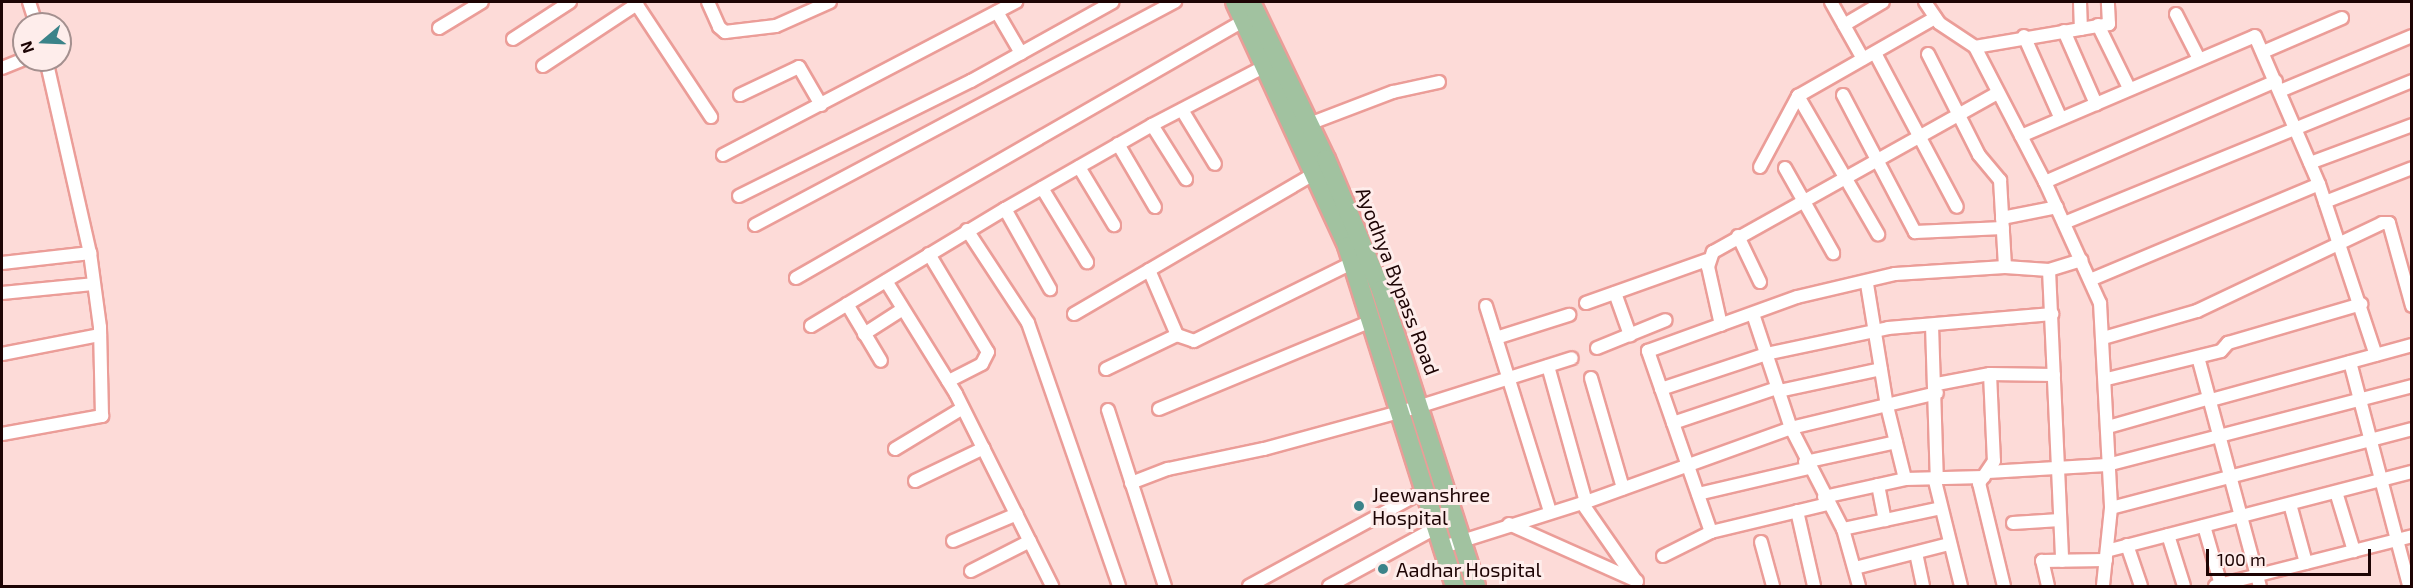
<!DOCTYPE html>
<html>
<head>
<meta charset="utf-8">
<style>
  body { margin:0 }
  #map { position:relative; width:2413px; height:588px; overflow:hidden; background:#fddbd8; font-family:"Exo 2",sans-serif }
  div>[style] { position:absolute }
  [style*='--x'] { left:calc(var(--x)*1px); top:calc(var(--y)*1px); width:calc(var(--w)*1px); rotate:calc(var(--a)*1deg) }
  .roads { filter:drop-shadow(2px 0 #eb9d98) drop-shadow(-2px 0 #eb9d98) drop-shadow(0 2px #eb9d98) drop-shadow(0 -2px #eb9d98) }
  .street>* { height:12px; margin:-6px; padding:0 6px; transform-origin:6px; border-radius:6px; background:#fff }
  .primary>* { height:18px; margin:-9px; padding:0 9px; transform-origin:9px; border-radius:9px; background:#a1c2a0 }
  .dots>* { width:16px; height:16px; translate:-50% -50%; box-sizing:border-box; border:3px solid #feedeb; border-radius:50% }
  span { translate:-50% -50%; white-space:nowrap; text-align:center; line-height:1.15; -webkit-text-stroke:6px #feedeb; paint-order:stroke }
  .street-label { font-size:20px; color:#1d0404 }
  .poi-label { font-size:20px; color:#1d0404 }
  .left { translate:0 -50%; text-align:left }
  .frame { position:absolute; inset:0; border:3px solid #1d0404; pointer-events:none }
  .north { position:absolute; left:12px; top:12px; width:60px; height:60px; box-sizing:border-box; background:#feedeb; border:2px solid #a4908f; border-radius:50%; rotate:251deg; font-size:16px; font-weight:700; line-height:24px; text-align:center; color:#1d0404 }
  .north::after { content:''; display:block; margin:auto; width:21px; height:27px; background:#3b8389; clip-path:polygon(50% 0,100% 100%,50% 72%,0 100%) }
  .scale { position:absolute; left:2206px; top:549px; width:165px; height:27px; box-sizing:border-box; border:3px solid #1d0404; border-top:0; padding-left:8px; font-size:18px; line-height:21px; white-space:nowrap; color:#1d0404; -webkit-text-stroke:4px #feedeb; paint-order:stroke }
</style>
</head>
<body>
<div id="map">
  <div class="roads">
    <div class="street">
      <div style="--x:29;--y:2;--w:23;--a:72"></div>
      <div style="--x:635;--y:2;--w:138;--a:56.5"></div>
      <div style="--x:708;--y:2;--w:27;--a:66"></div>
      <div style="--x:719;--y:27;--w:8;--a:40"></div>
      <div style="--x:725;--y:32;--w:51;--a:-6.7"></div>
      <div style="--x:776;--y:26;--w:59;--a:-24"></div>
      <div style="--x:1831;--y:2;--w:65;--a:60.7"></div>
      <div style="--x:1925;--y:2;--w:25;--a:56"></div>
      <div style="--x:1939;--y:23;--w:43;--a:33.7"></div>
      <div style="--x:1975;--y:47;--w:152;--a:62.6"></div>
      <div style="--x:2045;--y:182;--w:133;--a:65.6"></div>
      <div style="--x:2100;--y:303;--w:205;--a:86.9"></div>
      <div style="--x:2111;--y:508;--w:78;--a:95.9"></div>
      <div style="--x:2080;--y:2;--w:27;--a:88"></div>
      <div style="--x:997;--y:12;--w:48;--a:59.7"></div>
      <div style="--x:2176;--y:14;--w:51;--a:62.9"></div>
      <div style="--x:1844;--y:25;--w:45;--a:-30.5"></div>
      <div style="--x:2098;--y:25;--w:70;--a:63.8"></div>
      <div style="--x:439;--y:28;--w:50;--a:-31.2"></div>
      <div style="--x:2064;--y:31;--w:80;--a:66.3"></div>
      <div style="--x:2024;--y:36;--w:89;--a:66"></div>
      <div style="--x:513;--y:39;--w:68;--a:-33"></div>
      <div style="--x:1975;--y:47;--w:136;--a:-9.7"></div>
      <div style="--x:2109;--y:24;--w:22;--a:-93"></div>
      <div style="--x:2263;--y:52;--w:86;--a:-23.3"></div>
      <div style="--x:1875;--y:53;--w:174;--a:62"></div>
      <div style="--x:1928;--y:54;--w:113;--a:63.2"></div>
      <div style="--x:1979;--y:155;--w:33;--a:50"></div>
      <div style="--x:2000;--y:180;--w:87;--a:86.7"></div>
      <div style="--x:543;--y:66;--w:113;--a:-33.4"></div>
      <div style="--x:2;--y:68;--w:24;--a:-22"></div>
      <div style="--x:2280;--y:91;--w:143;--a:-22.6"></div>
      <div style="--x:740;--y:95;--w:65;--a:-25.4"></div>
      <div style="--x:799;--y:67;--w:44;--a:59.9"></div>
      <div style="--x:1843;--y:95;--w:155;--a:62.3"></div>
      <div style="--x:1915;--y:232;--w:88;--a:-2.6"></div>
      <div style="--x:1798;--y:96;--w:160;--a:59.9"></div>
      <div style="--x:1182;--y:110;--w:63;--a:58.6"></div>
      <div style="--x:1309;--y:124;--w:90;--a:-20.9"></div>
      <div style="--x:1393;--y:92;--w:47;--a:-12.3"></div>
      <div style="--x:1152;--y:125;--w:64;--a:57.8"></div>
      <div style="--x:2021;--y:136;--w:254;--a:-23.1"></div>
      <div style="--x:2255;--y:36;--w:161;--a:66.6"></div>
      <div style="--x:2319;--y:184;--w:180;--a:71.6"></div>
      <div style="--x:1118;--y:144;--w:73;--a:59.6"></div>
      <div style="--x:723;--y:155;--w:331;--a:-27.6"></div>
      <div style="--x:2310;--y:163;--w:109;--a:-20.4"></div>
      <div style="--x:1079;--y:167;--w:68;--a:58.9"></div>
      <div style="--x:1760;--y:167;--w:81;--a:-61.8"></div>
      <div style="--x:1798;--y:96;--w:158;--a:-29.7"></div>
      <div style="--x:1785;--y:168;--w:98;--a:60.5"></div>
      <div style="--x:2045;--y:182;--w:252;--a:-23.6"></div>
      <div style="--x:1042;--y:188;--w:87;--a:58.7"></div>
      <div style="--x:739;--y:196;--w:259;--a:-26.4"></div>
      <div style="--x:971;--y:81;--w:162;--a:-29.1"></div>
      <div style="--x:2325;--y:202;--w:93;--a:-21.3"></div>
      <div style="--x:1005;--y:209;--w:92;--a:60.6"></div>
      <div style="--x:2002;--y:218;--w:56;--a:-11.3"></div>
      <div style="--x:2064;--y:223;--w:376;--a:-22.2"></div>
      <div style="--x:755;--y:225;--w:476;--a:-28"></div>
      <div style="--x:967;--y:230;--w:111;--a:56.7"></div>
      <div style="--x:1028;--y:323;--w:278;--a:70.9"></div>
      <div style="--x:1738;--y:236;--w:51;--a:64.4"></div>
      <div style="--x:929;--y:254;--w:114;--a:59"></div>
      <div style="--x:988;--y:352;--w:13;--a:117"></div>
      <div style="--x:982;--y:364;--w:38;--a:153"></div>
      <div style="--x:2;--y:263;--w:89;--a:-6.5"></div>
      <div style="--x:1149;--y:270;--w:71;--a:66.7"></div>
      <div style="--x:1177;--y:335;--w:18;--a:19"></div>
      <div style="--x:1194;--y:341;--w:176;--a:-26.3"></div>
      <div style="--x:2049;--y:270;--w:291;--a:87.4"></div>
      <div style="--x:796;--y:278;--w:524;--a:-29.89"></div>
      <div style="--x:2090;--y:280;--w:248;--a:-22.7"></div>
      <div style="--x:886;--y:281;--w:133;--a:58.2"></div>
      <div style="--x:956;--y:394;--w:215;--a:63.4"></div>
      <div style="--x:1867;--y:284;--w:124;--a:80.7"></div>
      <div style="--x:1887;--y:406;--w:75;--a:76.1"></div>
      <div style="--x:2;--y:293;--w:91;--a:-5.6"></div>
      <div style="--x:1615;--y:293;--w:45;--a:70.3"></div>
      <div style="--x:1586;--y:303;--w:128;--a:-19.6"></div>
      <div style="--x:847;--y:304;--w:66;--a:59.2"></div>
      <div style="--x:1486;--y:306;--w:216;--a:72.7"></div>
      <div style="--x:1074;--y:314;--w:278;--a:-30.3"></div>
      <div style="--x:1753;--y:314;--w:120;--a:71.6"></div>
      <div style="--x:1791;--y:428;--w:114;--a:62.8"></div>
      <div style="--x:1843;--y:529;--w:59;--a:74.3"></div>
      <div style="--x:1721;--y:325;--w:59;--a:-102.6"></div>
      <div style="--x:1708;--y:267;--w:16;--a:-72"></div>
      <div style="--x:1713;--y:252;--w:325;--a:-29.2"></div>
      <div style="--x:1932;--y:325;--w:155;--a:88.2"></div>
      <div style="--x:811;--y:326;--w:227;--a:-31.1"></div>
      <div style="--x:1005;--y:209;--w:169;--a:-29.7"></div>
      <div style="--x:1152;--y:125;--w:134;--a:-27.5"></div>
      <div style="--x:864;--y:334;--w:46;--a:-32.7"></div>
      <div style="--x:1496;--y:338;--w:77;--a:-17.5"></div>
      <div style="--x:2103;--y:338;--w:98;--a:-16"></div>
      <div style="--x:2197;--y:311;--w:205;--a:-25.4"></div>
      <div style="--x:2382;--y:223;--w:7;--a:0"></div>
      <div style="--x:2389;--y:223;--w:86;--a:74.5"></div>
      <div style="--x:1597;--y:348;--w:74;--a:-22.1"></div>
      <div style="--x:2;--y:354;--w:100;--a:-11"></div>
      <div style="--x:2198;--y:357;--w:237;--a:74.9"></div>
      <div style="--x:2350;--y:362;--w:232;--a:75.2"></div>
      <div style="--x:1548;--y:366;--w:141;--a:74.4"></div>
      <div style="--x:1106;--y:369;--w:79;--a:-25.6"></div>
      <div style="--x:1990;--y:374;--w:87;--a:87.4"></div>
      <div style="--x:1994;--y:461;--w:27;--a:124"></div>
      <div style="--x:1979;--y:483;--w:106;--a:76.4"></div>
      <div style="--x:1591;--y:378;--w:115;--a:73.8"></div>
      <div style="--x:2107;--y:379;--w:117;--a:-13.8"></div>
      <div style="--x:2221;--y:351;--w:11;--a:-49"></div>
      <div style="--x:2228;--y:343;--w:139;--a:-16.3"></div>
      <div style="--x:1937;--y:384;--w:54;--a:-10.7"></div>
      <div style="--x:1990;--y:374;--w:64;--a:0.9"></div>
      <div style="--x:1661;--y:389;--w:111;--a:-18.4"></div>
      <div style="--x:1766;--y:354;--w:125;--a:-12"></div>
      <div style="--x:1888;--y:328;--w:165;--a:-4.9"></div>
      <div style="--x:1779;--y:391;--w:104;--a:-12.2"></div>
      <div style="--x:2211;--y:400;--w:208;--a:-15.3"></div>
      <div style="--x:1159;--y:409;--w:230;--a:-22.5"></div>
      <div style="--x:1108;--y:410;--w:185;--a:72.1"></div>
      <div style="--x:1673;--y:423;--w:110;--a:-18.6"></div>
      <div style="--x:2108;--y:427;--w:106;--a:-15.9"></div>
      <div style="--x:2;--y:434;--w:102;--a:-10.2"></div>
      <div style="--x:102;--y:416;--w:89;--a:-91.3"></div>
      <div style="--x:100;--y:327;--w:75;--a:-97.7"></div>
      <div style="--x:90;--y:253;--w:198;--a:-102.8"></div>
      <div style="--x:895;--y:449;--w:79;--a:-31.1"></div>
      <div style="--x:1805;--y:462;--w:93;--a:-12.4"></div>
      <div style="--x:1988;--y:472;--w:119;--a:-3.4"></div>
      <div style="--x:2107;--y:465;--w:315;--a:-14.5"></div>
      <div style="--x:915;--y:481;--w:76;--a:-25.6"></div>
      <div style="--x:1935;--y:481;--w:108;--a:76.1"></div>
      <div style="--x:1131;--y:483;--w:40;--a:-21"></div>
      <div style="--x:1168;--y:469;--w:98;--a:-11.8"></div>
      <div style="--x:1264;--y:449;--w:163;--a:-15.3"></div>
      <div style="--x:1421;--y:406;--w:158;--a:-17.6"></div>
      <div style="--x:1878;--y:485;--w:36;--a:79"></div>
      <div style="--x:2336;--y:492;--w:62;--a:73"></div>
      <div style="--x:1698;--y:494;--w:114;--a:-13.2"></div>
      <div style="--x:1824;--y:497;--w:83;--a:-12.5"></div>
      <div style="--x:1905;--y:479;--w:79;--a:-1.5"></div>
      <div style="--x:1582;--y:503;--w:96;--a:55.2"></div>
      <div style="--x:2290;--y:504;--w:61;--a:74.8"></div>
      <div style="--x:2111;--y:508;--w:311;--a:-14.7"></div>
      <div style="--x:1797;--y:511;--w:77;--a:77.2"></div>
      <div style="--x:2013;--y:523;--w:47;--a:-3.7"></div>
      <div style="--x:1509;--y:524;--w:140;--a:24"></div>
      <div style="--x:2204;--y:526;--w:61;--a:73.9"></div>
      <div style="--x:1843;--y:529;--w:100;--a:-12.1"></div>
      <div style="--x:1711;--y:532;--w:192;--a:-109.2"></div>
      <div style="--x:1648;--y:351;--w:158;--a:-19.9"></div>
      <div style="--x:1797;--y:297;--w:101;--a:-13.2"></div>
      <div style="--x:1895;--y:274;--w:110;--a:-3.6"></div>
      <div style="--x:2005;--y:267;--w:44;--a:3.9"></div>
      <div style="--x:2049;--y:270;--w:34;--a:-17"></div>
      <div style="--x:2168;--y:535;--w:53;--a:72.6"></div>
      <div style="--x:953;--y:541;--w:69;--a:-22.9"></div>
      <div style="--x:1761;--y:542;--w:46;--a:74.7"></div>
      <div style="--x:2127;--y:545;--w:43;--a:71.1"></div>
      <div style="--x:1443;--y:547;--w:150;--a:-17.5"></div>
      <div style="--x:1586;--y:502;--w:218;--a:-19.8"></div>
      <div style="--x:1791;--y:428;--w:150;--a:-13.5"></div>
      <div style="--x:2110;--y:550;--w:312;--a:-14.5"></div>
      <div style="--x:1916;--y:553;--w:34;--a:78"></div>
      <div style="--x:1663;--y:556;--w:54;--a:-26.6"></div>
      <div style="--x:1711;--y:532;--w:120;--a:-13.5"></div>
      <div style="--x:1855;--y:568;--w:97;--a:-14.3"></div>
      <div style="--x:971;--y:571;--w:66;--a:-27"></div>
      <div style="--x:1249;--y:586;--w:201;--a:-28.5"></div>
      <div style="--x:1329;--y:586;--w:123;--a:-28.6"></div>
      <div style="--x:2048;--y:586;--w:26;--a:-103"></div>
      <div style="--x:2042;--y:561;--w:64;--a:-0.9"></div>
      <div style="--x:2215;--y:586;--w:203;--a:-14.2"></div>
    </div>
    <div class="primary">
      <div style="--x:1235;--y:2;--w:268;--a:65.3"></div>
      <div style="--x:1347;--y:246;--w:357;--a:72.4"></div>
      <div style="--x:1251;--y:2;--w:174;--a:64.5"></div>
      <div style="--x:1326;--y:159;--w:142;--a:67.2"></div>
      <div style="--x:1381;--y:290;--w:311;--a:72.2"></div>
    </div>
  </div>
  <div class="dots">
    <div style="left:1359px;top:506px;background:#3b8389"></div>
    <div style="left:1383px;top:569px;background:#3b8389"></div>
  </div>
  <div class="street-label">
    <span style="left:1398px;top:281px;rotate:69deg">Ayodhya Bypass Road</span>
  </div>
  <div class="poi-label">
    <span class="left" style="left:1372px;top:506px">Jeewanshree<br>Hospital</span>
    <span class="left" style="left:1396px;top:569px">Aadhar Hospital</span>
  </div>
  <div class="frame"></div>
  <div class="north">N</div>
  <div class="scale">100 m</div>
</div>
</body>
</html>
